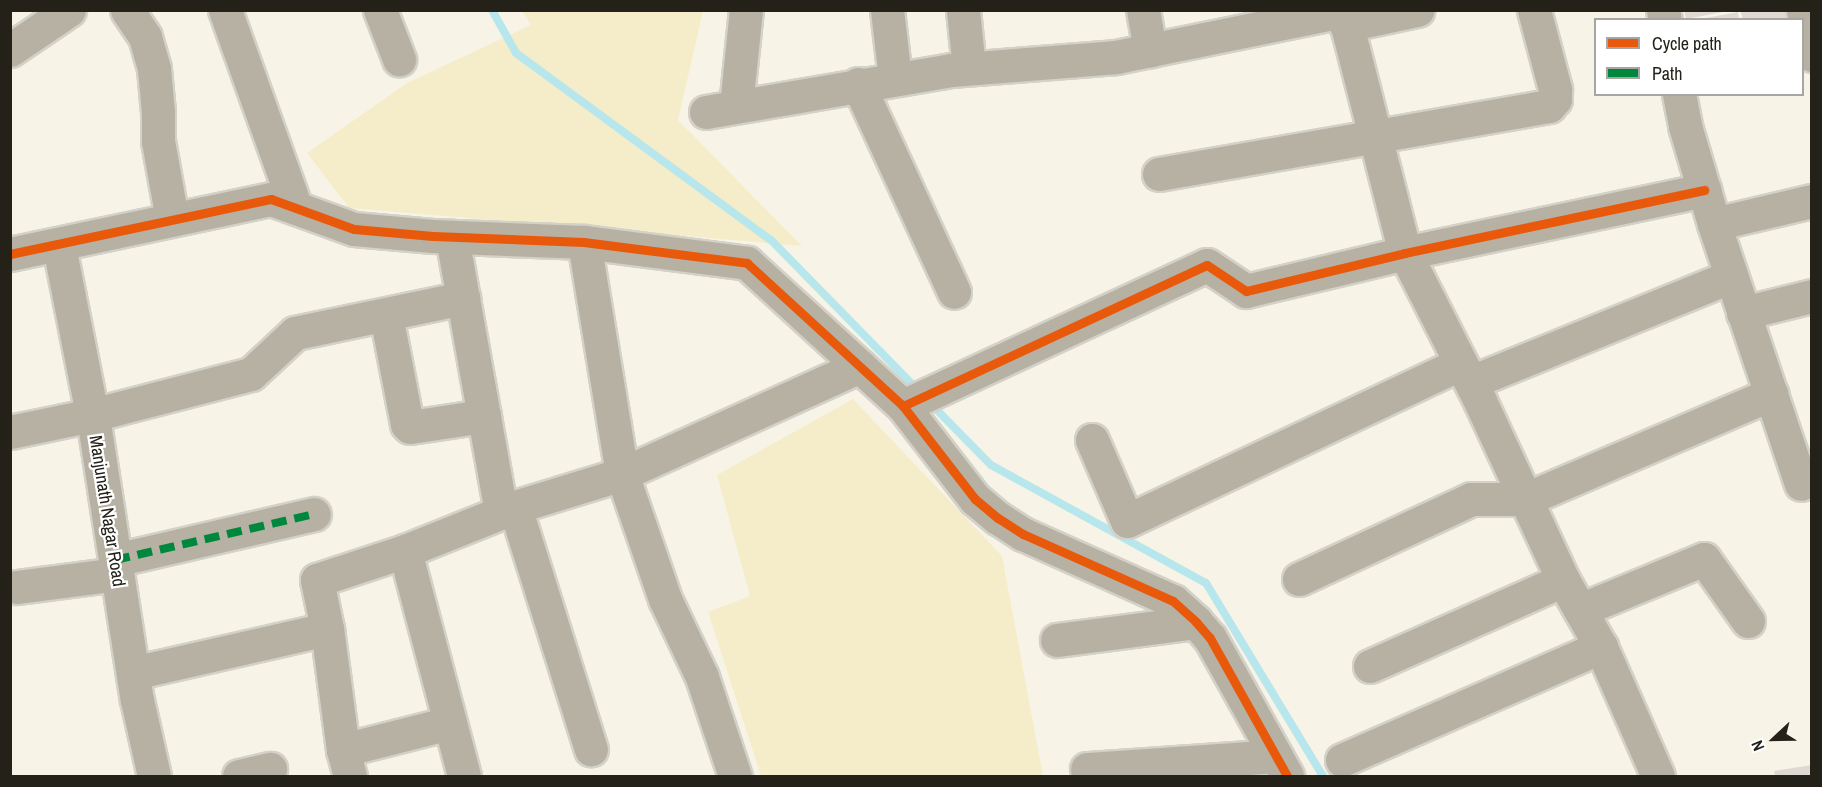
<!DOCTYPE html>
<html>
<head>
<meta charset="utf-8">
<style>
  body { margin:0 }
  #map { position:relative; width:1822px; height:787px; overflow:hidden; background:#f7f4e7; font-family:"Archivo Narrow",sans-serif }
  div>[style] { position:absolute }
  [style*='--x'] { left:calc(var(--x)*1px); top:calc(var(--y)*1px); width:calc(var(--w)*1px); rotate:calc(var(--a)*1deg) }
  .green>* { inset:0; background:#f5edca }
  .stream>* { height:8px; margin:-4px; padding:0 4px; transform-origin:4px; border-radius:4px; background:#b7e7ec }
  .building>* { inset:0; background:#e0d9d3 }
  .roads { filter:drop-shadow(2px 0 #d3d1c8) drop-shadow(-2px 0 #d3d1c8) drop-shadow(0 2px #d3d1c8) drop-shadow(0 -2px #d3d1c8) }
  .minor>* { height:33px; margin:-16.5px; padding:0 16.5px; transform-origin:16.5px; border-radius:16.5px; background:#b6b1a2 }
  .quiet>* { height:8px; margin-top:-4px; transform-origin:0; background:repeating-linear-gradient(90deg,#00873e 0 15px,transparent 0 23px) }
  .cycleway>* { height:9px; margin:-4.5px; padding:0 4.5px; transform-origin:4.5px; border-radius:4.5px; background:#e8590c }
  span { translate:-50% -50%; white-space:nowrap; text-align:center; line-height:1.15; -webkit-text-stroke:4.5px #fff; paint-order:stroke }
  .street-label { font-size:18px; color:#232118 }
  .frame { position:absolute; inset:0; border:12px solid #232118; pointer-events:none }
  .legend { position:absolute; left:1594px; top:18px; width:210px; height:78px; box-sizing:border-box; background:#fff; border:2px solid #a7a6a3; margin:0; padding:8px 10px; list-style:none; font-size:18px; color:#232118 }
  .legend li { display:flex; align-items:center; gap:12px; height:30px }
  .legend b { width:30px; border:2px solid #a7a6a3 }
  .north { position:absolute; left:1744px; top:709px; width:60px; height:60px; -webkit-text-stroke:4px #fff; paint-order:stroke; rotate:248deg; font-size:16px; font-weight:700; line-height:24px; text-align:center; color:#232118 }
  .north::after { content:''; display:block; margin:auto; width:21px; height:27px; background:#232118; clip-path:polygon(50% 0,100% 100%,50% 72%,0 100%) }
</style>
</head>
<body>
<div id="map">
  <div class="green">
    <div style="clip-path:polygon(522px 11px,703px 11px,678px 120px,802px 246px,349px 208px,307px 153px,407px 83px,531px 25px)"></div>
    <div style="clip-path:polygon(853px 399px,1002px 556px,1043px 776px,761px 776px,708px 612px,750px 596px,717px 475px)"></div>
  </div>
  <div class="stream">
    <div style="--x:492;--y:10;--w:49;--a:60.8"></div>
    <div style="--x:516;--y:53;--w:316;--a:36.3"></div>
    <div style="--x:771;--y:240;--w:210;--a:45.6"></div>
    <div style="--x:929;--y:402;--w:88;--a:45.5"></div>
    <div style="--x:991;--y:465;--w:245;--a:28.8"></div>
    <div style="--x:1206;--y:583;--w:226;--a:58.8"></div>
  </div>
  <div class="building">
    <div style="clip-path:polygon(1684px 10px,1723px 10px,1723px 12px,1686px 19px)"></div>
    <div style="clip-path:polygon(1748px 10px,1786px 10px,1788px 20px,1743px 20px,1741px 12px)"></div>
    <div style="clip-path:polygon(1738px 12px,1739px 20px,1706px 20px,1706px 18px)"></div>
    <div style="clip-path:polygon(1812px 765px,1812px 776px,1775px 776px,1774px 771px)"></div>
  </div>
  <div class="roads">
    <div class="minor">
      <div style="--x:127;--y:10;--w:32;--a:56"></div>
      <div style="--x:145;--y:37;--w:33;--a:74"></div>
      <div style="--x:154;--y:69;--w:43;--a:84.7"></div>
      <div style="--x:158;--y:112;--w:29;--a:90"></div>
      <div style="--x:158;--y:141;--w:79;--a:79.8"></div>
      <div style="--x:225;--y:10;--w:210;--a:70.3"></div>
      <div style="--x:380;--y:10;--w:53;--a:68.8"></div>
      <div style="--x:887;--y:10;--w:68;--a:83.3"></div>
      <div style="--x:963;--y:10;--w:58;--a:84.1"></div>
      <div style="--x:1143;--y:10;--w:41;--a:80.1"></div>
      <div style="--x:1343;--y:10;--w:251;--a:75.7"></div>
      <div style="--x:1405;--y:253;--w:166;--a:63.1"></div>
      <div style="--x:1480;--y:401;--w:197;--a:65.1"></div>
      <div style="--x:1563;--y:580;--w:77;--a:60.4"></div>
      <div style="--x:1601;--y:647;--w:141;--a:66.2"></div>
      <div style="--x:1663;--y:10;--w:10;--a:79"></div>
      <div style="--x:1803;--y:10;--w:46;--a:78.7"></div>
      <div style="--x:1346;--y:25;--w:73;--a:-11.9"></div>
      <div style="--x:10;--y:50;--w:71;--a:-34.1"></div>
      <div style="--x:858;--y:84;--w:229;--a:65.2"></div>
      <div style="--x:1679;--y:94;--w:33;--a:79"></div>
      <div style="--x:1685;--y:126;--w:102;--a:73.5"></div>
      <div style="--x:1714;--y:224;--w:274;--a:71.5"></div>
      <div style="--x:736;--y:106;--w:97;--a:-84.1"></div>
      <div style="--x:706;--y:112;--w:249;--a:-9.7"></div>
      <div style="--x:951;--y:70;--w:166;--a:-4.5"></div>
      <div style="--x:1116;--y:57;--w:232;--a:-11.5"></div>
      <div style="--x:1159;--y:174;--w:396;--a:-9.9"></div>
      <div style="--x:1549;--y:106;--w:9;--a:-49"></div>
      <div style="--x:1555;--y:99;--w:10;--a:-90"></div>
      <div style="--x:1555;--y:89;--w:82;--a:-104.9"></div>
      <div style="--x:1714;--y:224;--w:101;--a:-13.2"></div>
      <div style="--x:452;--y:237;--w:280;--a:79.9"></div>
      <div style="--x:584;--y:242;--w:235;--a:80.7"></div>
      <div style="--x:622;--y:474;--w:132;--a:71"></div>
      <div style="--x:665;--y:599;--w:86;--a:64.6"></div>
      <div style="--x:702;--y:677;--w:104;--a:71.6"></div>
      <div style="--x:59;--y:246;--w:187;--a:78.9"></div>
      <div style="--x:95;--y:430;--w:273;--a:81.2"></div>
      <div style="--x:137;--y:700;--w:78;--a:77.4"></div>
      <div style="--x:10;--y:254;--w:267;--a:-11.9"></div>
      <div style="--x:271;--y:199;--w:88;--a:19.9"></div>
      <div style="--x:354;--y:229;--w:79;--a:5.1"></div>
      <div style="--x:433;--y:236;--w:151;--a:2.3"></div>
      <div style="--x:584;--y:242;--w:164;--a:7.3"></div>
      <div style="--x:747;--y:263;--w:212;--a:42.5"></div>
      <div style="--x:903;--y:406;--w:118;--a:52.3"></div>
      <div style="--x:975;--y:499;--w:30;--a:40"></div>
      <div style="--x:998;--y:518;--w:30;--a:33"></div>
      <div style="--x:1023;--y:534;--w:164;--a:24.1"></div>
      <div style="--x:1173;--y:601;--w:31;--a:42"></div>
      <div style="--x:1196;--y:622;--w:21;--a:49"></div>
      <div style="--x:1210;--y:638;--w:158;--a:60.8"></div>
      <div style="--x:1743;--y:313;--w:71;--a:-13.8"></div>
      <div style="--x:386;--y:315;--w:111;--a:79.1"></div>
      <div style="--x:407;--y:424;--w:4;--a:45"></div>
      <div style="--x:410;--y:427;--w:75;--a:-8.5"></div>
      <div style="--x:1471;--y:382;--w:279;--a:-22.1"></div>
      <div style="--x:903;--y:406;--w:335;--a:-24.9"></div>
      <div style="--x:1207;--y:265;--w:47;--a:33.7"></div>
      <div style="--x:1246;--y:291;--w:163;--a:-13.4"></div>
      <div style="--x:1405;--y:253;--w:306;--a:-11.9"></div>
      <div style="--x:10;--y:432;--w:84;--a:-11.7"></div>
      <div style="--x:92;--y:415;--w:164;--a:-14.5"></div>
      <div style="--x:251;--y:374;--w:60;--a:-43"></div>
      <div style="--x:295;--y:333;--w:172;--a:-11.8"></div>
      <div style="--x:1092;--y:440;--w:88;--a:66.6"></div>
      <div style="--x:1127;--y:521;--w:369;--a:-25.3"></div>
      <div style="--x:515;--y:507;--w:254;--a:72.6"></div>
      <div style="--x:405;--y:551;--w:233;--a:75.3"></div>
      <div style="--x:115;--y:560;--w:204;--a:-13"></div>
      <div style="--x:1299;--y:579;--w:190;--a:-24.9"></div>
      <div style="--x:1471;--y:499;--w:55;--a:0"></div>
      <div style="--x:1526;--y:499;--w:267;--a:-23.2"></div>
      <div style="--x:17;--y:587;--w:101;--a:-7.4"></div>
      <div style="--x:1580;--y:610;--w:134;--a:-22.4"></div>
      <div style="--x:1704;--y:559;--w:76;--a:54.6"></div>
      <div style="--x:1057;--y:640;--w:140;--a:-7.4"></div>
      <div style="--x:1370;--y:666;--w:211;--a:-24"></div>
      <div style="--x:133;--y:673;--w:199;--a:-12.8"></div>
      <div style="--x:343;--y:750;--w:110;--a:-14.2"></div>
      <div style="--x:1342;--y:760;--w:283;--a:-23.6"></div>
      <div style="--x:1087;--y:769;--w:189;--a:-3.9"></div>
      <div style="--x:239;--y:776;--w:32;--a:-13"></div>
      <div style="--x:350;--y:776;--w:27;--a:-105"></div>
      <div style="--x:343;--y:750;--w:122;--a:-97.5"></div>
      <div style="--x:327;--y:629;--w:50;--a:-101.5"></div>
      <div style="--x:317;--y:580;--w:93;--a:-18.2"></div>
      <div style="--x:405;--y:551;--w:118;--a:-21.8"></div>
      <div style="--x:515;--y:507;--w:112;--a:-17.1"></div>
      <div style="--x:622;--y:474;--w:261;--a:-24.4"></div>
    </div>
  </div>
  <div class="quiet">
    <div style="--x:115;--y:560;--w:204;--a:-13"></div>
  </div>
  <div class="cycleway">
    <div style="--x:10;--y:254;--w:267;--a:-11.9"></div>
    <div style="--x:271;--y:199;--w:88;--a:19.9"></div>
    <div style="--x:354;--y:229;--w:79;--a:5.1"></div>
    <div style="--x:433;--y:236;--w:151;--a:2.3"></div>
    <div style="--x:584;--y:242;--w:164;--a:7.3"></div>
    <div style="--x:747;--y:263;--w:212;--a:42.5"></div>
    <div style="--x:903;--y:406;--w:118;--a:52.3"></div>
    <div style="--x:975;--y:499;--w:30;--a:40"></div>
    <div style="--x:998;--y:518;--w:30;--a:33"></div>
    <div style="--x:1023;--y:534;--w:164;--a:24.1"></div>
    <div style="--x:1173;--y:601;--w:31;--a:42"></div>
    <div style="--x:1196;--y:622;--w:21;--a:49"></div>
    <div style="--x:1210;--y:638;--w:158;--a:60.8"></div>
    <div style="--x:903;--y:406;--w:335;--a:-24.9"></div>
    <div style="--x:1207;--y:265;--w:47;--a:33.7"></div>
    <div style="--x:1246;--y:291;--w:163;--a:-13.4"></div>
    <div style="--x:1405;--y:253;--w:306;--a:-11.9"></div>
  </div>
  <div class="street-label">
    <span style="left:107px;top:511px;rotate:81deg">Manjunath Nagar Road</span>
  </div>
  <div class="frame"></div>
  <ul class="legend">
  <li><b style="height:8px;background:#e8590c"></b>Cycle path</li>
  <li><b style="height:8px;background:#00873e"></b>Path</li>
  </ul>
  <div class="north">N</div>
</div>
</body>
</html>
